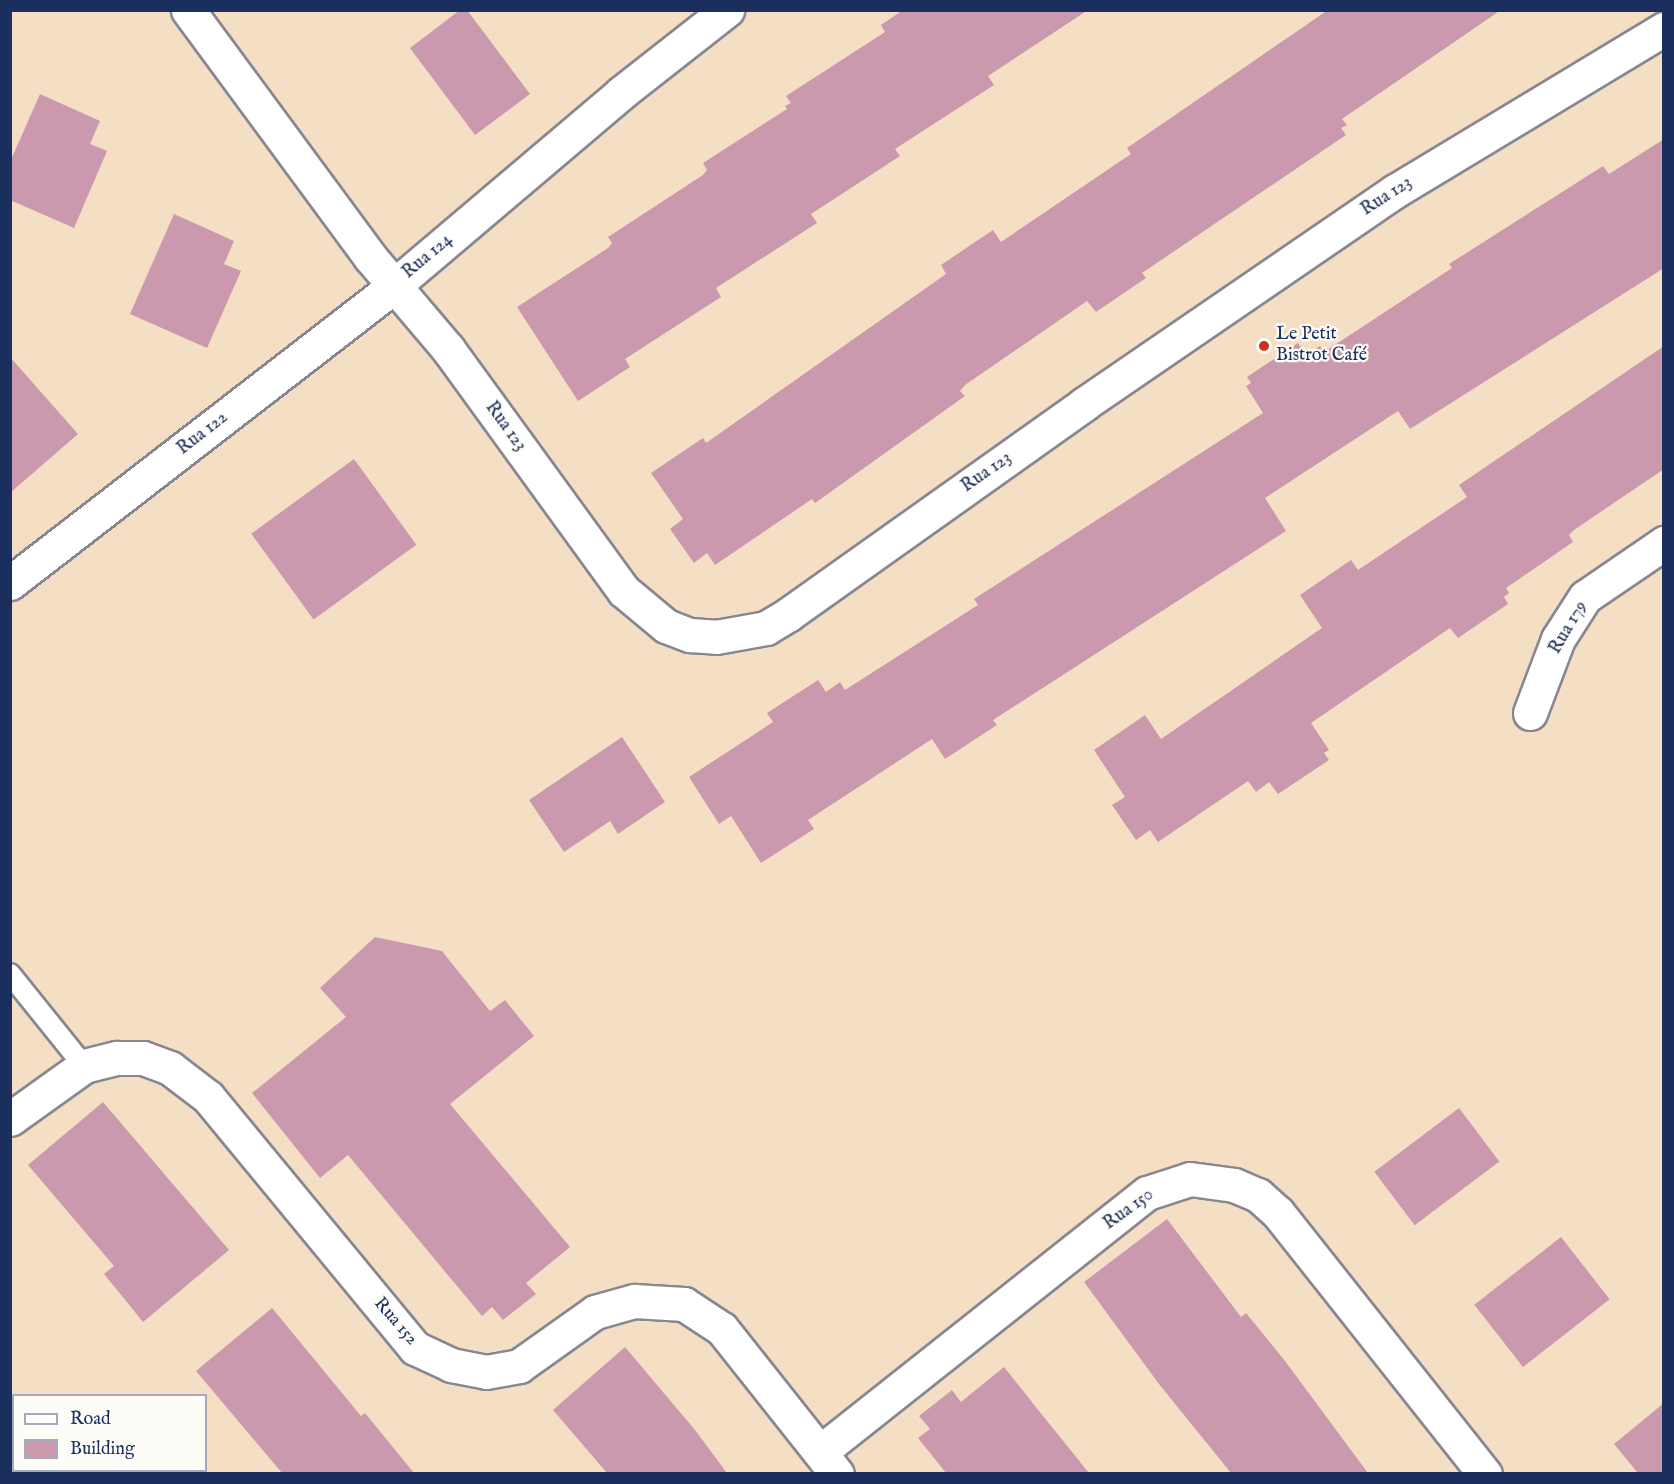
<!DOCTYPE html>
<html>
<head>
<meta charset="utf-8">
<style>
  body { margin:0 }
  #map { position:relative; width:1674px; height:1484px; overflow:hidden; background:#f5dfc4; font-family:"IM FELL English",serif }
  div>[style] { position:absolute }
  [style*='--x'] { left:calc(var(--x)*1px); top:calc(var(--y)*1px); width:calc(var(--w)*1px); rotate:calc(var(--a)*1deg) }
  .building>* { inset:0; background:#ca99ad; transform-origin:0 0 }
  .roads { filter:drop-shadow(2px 0 #888791) drop-shadow(-2px 0 #888791) drop-shadow(0 2px #888791) drop-shadow(0 -2px #888791) }
  .service>* { height:20px; margin:-10px; padding:0 10px; transform-origin:10px; border-radius:10px; background:#fff }
  .minor>* { height:33px; margin:-16.5px; padding:0 16.5px; transform-origin:16.5px; border-radius:16.5px; background:#fff }
  .dots>* { width:16px; height:16px; translate:-50% -50%; box-sizing:border-box; border:3px solid #fdfcf7; border-radius:50% }
  span { translate:-50% -50%; white-space:nowrap; text-align:center; line-height:1.15; -webkit-text-stroke:4.5px #fdfcf7; paint-order:stroke }
  .street-label { font-size:18px; color:#1b2f5e }
  .poi-label { font-size:18px; color:#1b2f5e }
  .left { translate:0 -50%; text-align:left }
  .frame { position:absolute; inset:0; border:12px solid #1b2f5e; pointer-events:none }
  .legend { position:absolute; left:12px; top:1394px; width:195px; height:78px; box-sizing:border-box; background:#fdfcf7; border:2px solid #a3aaba; margin:0; padding:8px 10px; list-style:none; font-size:18px; color:#1b2f5e }
  .legend li { display:flex; align-items:center; gap:12px; height:30px }
  .legend b { width:30px; border:2px solid #a3aaba }
</style>
</head>
<body>
<div id="map">
  <div class="building">
    <div style="clip-path:polygon(460px 10px,467px 10px,530px 94px,475px 135px,410px 48px)"></div>
    <div style="clip-path:polygon(903px 10px,1088px 10px,988px 76px,994px 85px,895px 149px,900px 156px,811px 214px,817px 223px,716px 288px,721px 297px,625px 359px,630px 367px,578px 401px,517px 307px,608px 248px,612px 243px,608px 237px,703px 175px,707px 170px,703px 163px,787px 109px,785px 106px,791px 103px,786px 96px,885px 32px,881px 25px)"></div>
    <div style="clip-path:polygon(1328px 10px,1501px 10px,1342px 119px,1347px 125px,1341px 128px,1346px 135px,1142px 273px,1146px 278px,1096px 312px,1087px 301px,965px 385px,960px 391px,965px 396px,815px 503px,812px 499px,715px 565px,707px 553px,694px 563px,670px 529px,683px 519px,651px 473px,703px 438px,706px 443px,946px 274px,941px 265px,993px 230px,1001px 242px,1131px 154px,1127px 148px)"></div>
    <div style="clip-path:polygon(40px 94px,100px 121px,90px 144px,107px 151px,74px 228px,10px 200px,10px 162px)"></div>
    <div style="clip-path:polygon(1664px 139px,1664px 268px,1410px 429px,1398px 411px,1265px 498px,1286px 531px,993px 720px,997px 725px,945px 759px,932px 739px,808px 820px,814px 829px,761px 863px,731px 816px,719px 824px,689px 777px,773px 722px,767px 713px,818px 680px,826px 692px,840px 682px,845px 690px,978px 605px,974px 599px,1263px 413px,1246px 386px,1251px 383px,1247px 377px,1298px 343px,1306px 355px,1320px 346px,1324px 352px,1452px 268px,1449px 264px,1603px 166px,1609px 174px)"></div>
    <div style="clip-path:polygon(174px 214px,234px 241px,224px 264px,241px 271px,207px 348px,130px 314px)"></div>
    <div style="clip-path:polygon(1664px 346px,1664px 469px,1574px 530px,1569px 535px,1573px 542px,1506px 588px,1509px 593px,1504px 597px,1508px 604px,1458px 638px,1450px 628px,1311px 723px,1329px 750px,1324px 753px,1329px 760px,1278px 794px,1269px 782px,1256px 792px,1248px 781px,1158px 842px,1150px 830px,1136px 840px,1112px 805px,1125px 797px,1094px 750px,1145px 715px,1161px 739px,1322px 628px,1300px 595px,1351px 560px,1358px 570px,1467px 497px,1459px 485px)"></div>
    <div style="clip-path:polygon(10px 357px,78px 434px,10px 493px)"></div>
    <div style="left:354px;top:459px;width:106px;height:127px;rotate:54deg"></div>
    <div style="clip-path:polygon(622px 737px,665px 802px,618px 834px,610px 821px,564px 852px,529px 800px)"></div>
    <div style="clip-path:polygon(375px 937px,442px 951px,490px 1011px,505px 1000px,534px 1036px,450px 1104px,570px 1247px,526px 1283px,536px 1294px,503px 1320px,492px 1307px,482px 1316px,348px 1155px,320px 1178px,252px 1093px,346px 1017px,320px 988px)"></div>
    <div style="clip-path:polygon(103px 1102px,229px 1250px,143px 1322px,104px 1274px,114px 1266px,28px 1165px)"></div>
    <div style="left:1459px;top:1108px;width:67px;height:106px;rotate:53deg"></div>
    <div style="clip-path:polygon(1167px 1219px,1241px 1317px,1246px 1313px,1285px 1361px,1368px 1473px,1231px 1473px,1159px 1384px,1084px 1282px)"></div>
    <div style="left:1561px;top:1237px;width:79px;height:110px;rotate:52deg"></div>
    <div style="clip-path:polygon(272px 1308px,361px 1416px,365px 1413px,414px 1473px,282px 1473px,196px 1371px)"></div>
    <div style="clip-path:polygon(625px 1347px,695px 1430px,727px 1473px,607px 1473px,553px 1410px)"></div>
    <div style="clip-path:polygon(1004px 1367px,1043px 1416px,1089px 1473px,946px 1473px,918px 1438px,930px 1429px,919px 1416px,952px 1390px,961px 1402px)"></div>
    <div style="clip-path:polygon(1664px 1403px,1664px 1473px,1638px 1473px,1614px 1444px)"></div>
  </div>
  <div class="roads">
    <div class="service">
      <div style="--x:10;--y:974;--w:118;--a:51.2"></div>
    </div>
    <div class="minor">
      <div style="--x:188;--y:10;--w:307;--a:53.6"></div>
      <div style="--x:370;--y:257;--w:121;--a:49.7"></div>
      <div style="--x:448;--y:349;--w:299;--a:54"></div>
      <div style="--x:624;--y:591;--w:55;--a:39.8"></div>
      <div style="--x:666;--y:626;--w:26;--a:21"></div>
      <div style="--x:690;--y:635;--w:26;--a:4"></div>
      <div style="--x:716;--y:637;--w:51;--a:-10.2"></div>
      <div style="--x:766;--y:628;--w:27;--a:-31"></div>
      <div style="--x:789;--y:614;--w:362;--a:-35.4"></div>
      <div style="--x:1084;--y:404;--w:377;--a:-34.4"></div>
      <div style="--x:1395;--y:191;--w:314;--a:-31.1"></div>
      <div style="--x:10;--y:583;--w:487;--a:-37.7"></div>
      <div style="--x:395;--y:285;--w:297;--a:-40.3"></div>
      <div style="--x:621;--y:93;--w:135;--a:-38.1"></div>
      <div style="--x:1530;--y:713;--w:79;--a:-69.3"></div>
      <div style="--x:1558;--y:639;--w:50;--a:-57.3"></div>
      <div style="--x:1585;--y:597;--w:96;--a:-34.4"></div>
      <div style="--x:10;--y:1119;--w:91;--a:-35.6"></div>
      <div style="--x:84;--y:1066;--w:34;--a:-14"></div>
      <div style="--x:117;--y:1058;--w:26;--a:0"></div>
      <div style="--x:143;--y:1058;--w:29;--a:20"></div>
      <div style="--x:170;--y:1068;--w:48;--a:37.3"></div>
      <div style="--x:208;--y:1097;--w:325;--a:50.5"></div>
      <div style="--x:415;--y:1348;--w:40;--a:25"></div>
      <div style="--x:451;--y:1365;--w:36;--a:11"></div>
      <div style="--x:486;--y:1372;--w:34;--a:-10"></div>
      <div style="--x:519;--y:1366;--w:93;--a:-35.4"></div>
      <div style="--x:595;--y:1312;--w:41;--a:-15.8"></div>
      <div style="--x:634;--y:1301;--w:50;--a:3.4"></div>
      <div style="--x:684;--y:1304;--w:45;--a:33.3"></div>
      <div style="--x:722;--y:1329;--w:185;--a:51.6"></div>
      <div style="--x:820;--y:1452;--w:417;--a:-38.4"></div>
      <div style="--x:1147;--y:1193;--w:45;--a:-18"></div>
      <div style="--x:1190;--y:1179;--w:44;--a:7.8"></div>
      <div style="--x:1234;--y:1185;--w:26;--a:23"></div>
      <div style="--x:1258;--y:1195;--w:27;--a:42"></div>
      <div style="--x:1278;--y:1213;--w:333;--a:51.6"></div>
    </div>
  </div>
  <div class="dots">
    <div style="left:1264px;top:346px;background:#c8321e"></div>
  </div>
  <div class="street-label">
    <span style="left:1387px;top:197px;rotate:-33deg">Rua 123</span>
    <span style="left:428px;top:257px;rotate:-40deg">Rua 124</span>
    <span style="left:505px;top:427px;rotate:54deg">Rua 123</span>
    <span style="left:203px;top:434px;rotate:-38deg">Rua 122</span>
    <span style="left:987px;top:473px;rotate:-35deg">Rua 123</span>
    <span style="left:1569px;top:628px;rotate:-60deg">Rua 179</span>
    <span style="left:1129px;top:1210px;rotate:-36deg">Rua 150</span>
    <span style="left:395px;top:1322px;rotate:49deg">Rua 152</span>
  </div>
  <div class="poi-label">
    <span class="left" style="left:1276px;top:346px">Le Petit<br>Bistrot Café</span>
  </div>
  <div class="frame"></div>
  <ul class="legend">
  <li><b style="height:8px;background:#fff"></b>Road</li>
  <li><b style="height:16px;background:#ca99ad"></b>Building</li>
  </ul>
</div>
</body>
</html>
